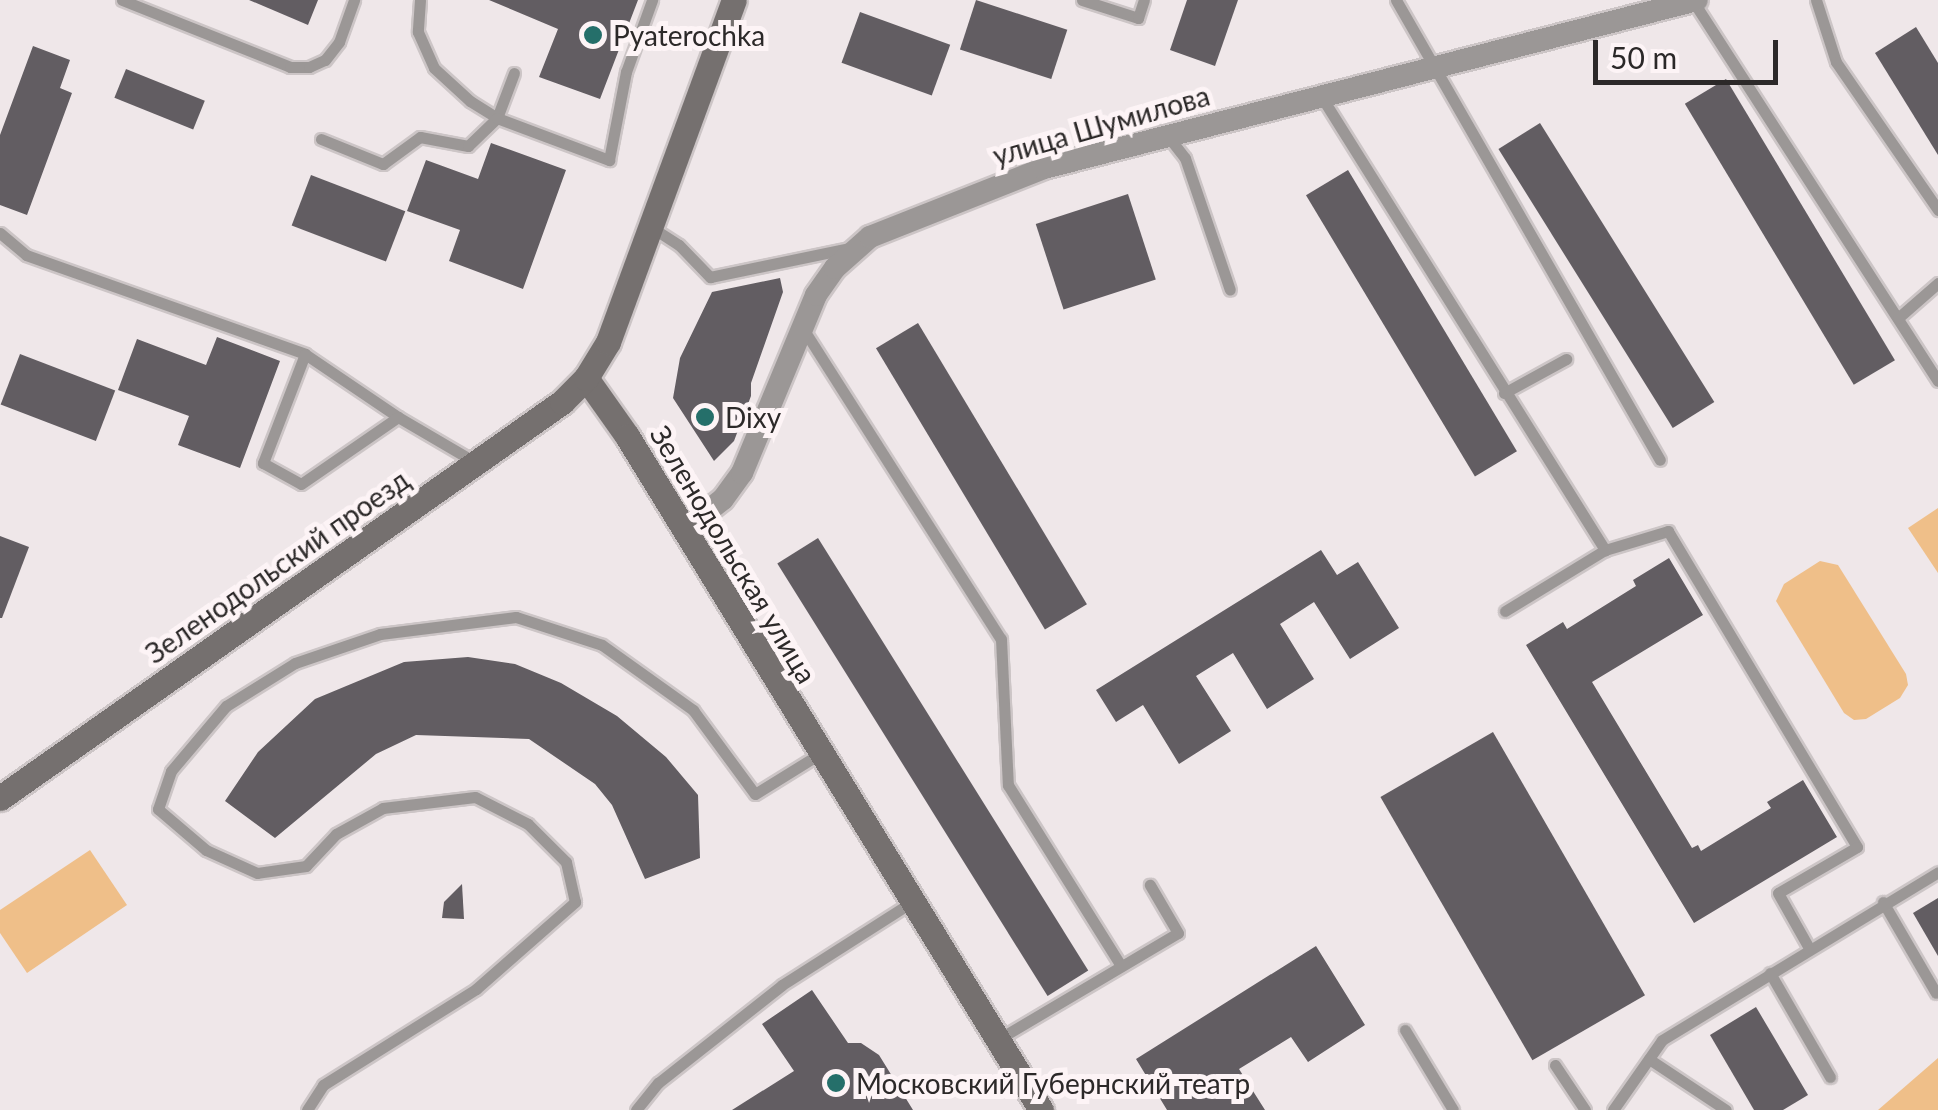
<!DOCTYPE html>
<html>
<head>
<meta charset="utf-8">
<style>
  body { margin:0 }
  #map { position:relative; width:1938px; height:1110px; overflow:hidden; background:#efe7e9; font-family:Lato,sans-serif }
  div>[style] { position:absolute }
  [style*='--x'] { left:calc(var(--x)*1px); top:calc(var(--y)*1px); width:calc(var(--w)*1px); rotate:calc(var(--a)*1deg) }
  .green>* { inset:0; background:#efbf89 }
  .building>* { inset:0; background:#625d62; transform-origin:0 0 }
  .roads { filter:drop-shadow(2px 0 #ccc5c6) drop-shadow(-2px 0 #ccc5c6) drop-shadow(0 2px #ccc5c6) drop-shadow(0 -2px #ccc5c6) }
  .lane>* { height:11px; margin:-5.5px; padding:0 5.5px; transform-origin:5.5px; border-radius:5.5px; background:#9b9796 }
  .street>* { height:22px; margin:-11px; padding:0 11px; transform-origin:11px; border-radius:11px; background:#9b9796 }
  .secondary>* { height:25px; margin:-12.5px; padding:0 12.5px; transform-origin:12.5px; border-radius:12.5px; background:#75706f }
  .dots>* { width:28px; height:28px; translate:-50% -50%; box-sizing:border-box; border:5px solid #fdf4f6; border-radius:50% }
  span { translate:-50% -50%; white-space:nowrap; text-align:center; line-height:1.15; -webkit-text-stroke:10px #fdf4f6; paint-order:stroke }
  .poi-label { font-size:28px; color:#2c2929 }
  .left { translate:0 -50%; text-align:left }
  .street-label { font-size:28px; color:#2c2929 }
  .scale { position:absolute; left:1593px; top:40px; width:185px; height:45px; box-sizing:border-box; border:5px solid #2c2929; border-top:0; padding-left:12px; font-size:30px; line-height:35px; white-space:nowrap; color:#2c2929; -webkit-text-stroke:8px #fdf4f6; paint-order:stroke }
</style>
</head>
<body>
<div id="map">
  <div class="green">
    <div style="clip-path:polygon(1938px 508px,1938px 573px,1908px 528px)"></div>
    <div style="clip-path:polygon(1820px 561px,1838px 565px,1906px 674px,1908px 685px,1900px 698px,1866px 719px,1854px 720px,1844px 713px,1776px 601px,1784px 584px)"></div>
    <div style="clip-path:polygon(90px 850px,127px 905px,27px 973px,0 933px,0 910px)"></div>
    <div style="clip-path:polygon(1938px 1058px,1938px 1110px,1878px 1110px)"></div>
  </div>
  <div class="building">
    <div style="clip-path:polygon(249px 0,318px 0,308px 25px)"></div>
    <div style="clip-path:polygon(489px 0,638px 0,600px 99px,539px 77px,558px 29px)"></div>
    <div style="left:976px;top:0;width:96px;height:52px;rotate:18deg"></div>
    <div style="clip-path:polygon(1187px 0,1238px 0,1215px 66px,1170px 50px)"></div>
    <div style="left:860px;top:12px;width:96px;height:54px;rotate:20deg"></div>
    <div style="clip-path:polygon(1916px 27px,1938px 63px,1938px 155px,1875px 53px)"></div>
    <div style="clip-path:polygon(33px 46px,70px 60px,60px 88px,72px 93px,27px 215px,0 205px,0 135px)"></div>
    <div style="left:126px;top:69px;width:85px;height:31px;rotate:22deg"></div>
    <div style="left:1726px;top:79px;width:328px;height:48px;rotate:59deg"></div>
    <div style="left:1540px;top:123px;width:329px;height:49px;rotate:58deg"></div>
    <div style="clip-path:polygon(491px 143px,566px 170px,523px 289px,449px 261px,460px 230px,407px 211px,426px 160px,478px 179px)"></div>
    <div style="left:1348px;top:170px;width:328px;height:49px;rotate:59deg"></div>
    <div style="left:311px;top:175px;width:101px;height:54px;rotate:21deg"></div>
    <div style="left:1128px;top:194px;width:90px;height:97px;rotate:72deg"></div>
    <div style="clip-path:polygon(780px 278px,783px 292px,751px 383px,751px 396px,734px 441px,714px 461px,673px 398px,680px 358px,712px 292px)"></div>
    <div style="left:918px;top:323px;width:328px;height:49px;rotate:59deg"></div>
    <div style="clip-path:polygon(217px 337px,280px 361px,240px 468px,178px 445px,189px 416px,118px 390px,137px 339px,206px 365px)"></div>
    <div style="left:20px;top:354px;width:102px;height:54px;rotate:21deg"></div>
    <div style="clip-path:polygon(0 536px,29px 547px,2px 618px,0 618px)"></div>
    <div style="left:818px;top:538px;width:510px;height:48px;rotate:58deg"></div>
    <div style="clip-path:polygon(1321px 550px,1337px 575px,1358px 562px,1399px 628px,1350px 659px,1314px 602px,1280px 624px,1314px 679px,1267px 709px,1233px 653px,1196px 676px,1231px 731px,1179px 764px,1143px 705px,1116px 722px,1096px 690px)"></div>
    <div style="clip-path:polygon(1669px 558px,1703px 615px,1592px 682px,1692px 848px,1698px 845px,1701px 851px,1771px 808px,1767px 802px,1803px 780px,1837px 837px,1694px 923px,1526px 645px,1563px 622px,1567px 629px,1636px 586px,1633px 580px)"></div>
    <div style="clip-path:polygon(468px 657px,515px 664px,561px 683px,617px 716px,666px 757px,698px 795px,700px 858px,645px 879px,612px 805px,595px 784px,529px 739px,416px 735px,376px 754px,275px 838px,225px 801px,258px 752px,315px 699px,404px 662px)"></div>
    <div style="left:1493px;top:732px;width:304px;height:130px;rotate:60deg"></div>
    <div style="clip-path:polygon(462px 884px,464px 919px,442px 918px,444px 902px)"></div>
    <div style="clip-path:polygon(1938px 898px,1938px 956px,1913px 913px)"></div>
    <div style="clip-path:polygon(1316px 946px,1365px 1025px,1308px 1062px,1291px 1037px,1239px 1069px,1265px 1110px,1167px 1110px,1136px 1059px)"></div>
    <div style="clip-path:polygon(812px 990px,848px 1043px,861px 1043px,879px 1055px,913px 1110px,732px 1110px,794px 1071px,762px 1024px)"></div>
    <div style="clip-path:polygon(1756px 1007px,1808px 1095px,1783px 1110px,1754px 1110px,1710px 1035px)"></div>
  </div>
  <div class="roads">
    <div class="lane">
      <div style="--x:122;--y:0;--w:181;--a:21.7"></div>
      <div style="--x:290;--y:67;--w:19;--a:0"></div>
      <div style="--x:309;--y:67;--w:17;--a:-24"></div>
      <div style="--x:325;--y:60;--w:23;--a:-52"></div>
      <div style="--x:339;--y:42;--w:45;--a:-70.3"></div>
      <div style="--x:420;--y:0;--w:32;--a:94"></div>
      <div style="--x:418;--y:32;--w:39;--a:66"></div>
      <div style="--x:434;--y:68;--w:49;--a:42.5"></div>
      <div style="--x:470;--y:101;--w:32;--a:32"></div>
      <div style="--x:497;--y:118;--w:48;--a:-69.3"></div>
      <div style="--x:1082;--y:0;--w:59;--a:17.8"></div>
      <div style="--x:1138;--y:18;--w:19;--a:-72"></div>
      <div style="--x:1396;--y:0;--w:530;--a:60.15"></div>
      <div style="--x:1816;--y:0;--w:65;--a:72.1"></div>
      <div style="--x:1836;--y:62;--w:180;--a:55.4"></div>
      <div style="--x:1693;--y:1;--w:452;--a:57.2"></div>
      <div style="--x:1321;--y:96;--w:536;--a:57.97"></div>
      <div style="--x:1605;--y:550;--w:66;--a:-16.8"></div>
      <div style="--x:1668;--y:531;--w:368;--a:59.1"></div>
      <div style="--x:1857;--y:847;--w:91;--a:149.8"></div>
      <div style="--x:1778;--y:893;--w:63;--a:60.6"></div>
      <div style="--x:1167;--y:135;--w:29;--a:52"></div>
      <div style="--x:1185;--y:158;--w:139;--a:71.2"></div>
      <div style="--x:321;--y:139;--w:67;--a:22"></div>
      <div style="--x:383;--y:164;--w:46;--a:-36.1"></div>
      <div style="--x:420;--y:137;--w:49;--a:10.6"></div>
      <div style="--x:468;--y:146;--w:40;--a:-44"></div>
      <div style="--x:497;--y:118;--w:120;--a:20.6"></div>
      <div style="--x:609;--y:160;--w:90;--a:-79.1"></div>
      <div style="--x:626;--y:72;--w:77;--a:-70.1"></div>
      <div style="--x:651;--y:227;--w:33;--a:33"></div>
      <div style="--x:679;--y:245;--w:45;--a:45.9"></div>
      <div style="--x:710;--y:277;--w:143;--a:-11.7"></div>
      <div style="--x:0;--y:233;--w:34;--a:40"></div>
      <div style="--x:26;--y:255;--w:296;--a:19.5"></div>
      <div style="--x:305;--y:354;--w:112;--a:34.1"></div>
      <div style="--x:398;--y:417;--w:89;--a:30.3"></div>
      <div style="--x:1898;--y:318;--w:53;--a:-41.2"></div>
      <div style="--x:802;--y:327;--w:370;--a:57.5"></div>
      <div style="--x:1001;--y:639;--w:146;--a:87.3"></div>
      <div style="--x:1008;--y:785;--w:213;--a:58"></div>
      <div style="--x:305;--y:354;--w:117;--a:111.1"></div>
      <div style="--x:263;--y:463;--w:43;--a:28.9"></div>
      <div style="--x:301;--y:484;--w:118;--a:-34.6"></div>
      <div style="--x:1504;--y:393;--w:71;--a:-28.7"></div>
      <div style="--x:1505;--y:611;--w:117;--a:-31.4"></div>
      <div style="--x:1883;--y:902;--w:105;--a:59.8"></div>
      <div style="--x:1770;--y:973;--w:120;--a:60"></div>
      <div style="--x:1405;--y:1030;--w:93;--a:59"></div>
      <div style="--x:997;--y:1040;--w:210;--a:-30.6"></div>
      <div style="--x:1178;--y:933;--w:56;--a:-120.3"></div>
      <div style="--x:1649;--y:1059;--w:92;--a:33.5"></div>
      <div style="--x:1555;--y:1065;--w:54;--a:56.3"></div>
      <div style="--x:307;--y:1110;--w:30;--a:-57"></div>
      <div style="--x:323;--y:1085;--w:181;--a:-32.1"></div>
      <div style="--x:476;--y:989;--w:132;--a:-41.3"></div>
      <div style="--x:575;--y:902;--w:41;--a:-102.7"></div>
      <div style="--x:566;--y:862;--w:54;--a:-135"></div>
      <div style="--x:528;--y:824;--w:59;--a:-153"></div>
      <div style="--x:475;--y:797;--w:93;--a:173.2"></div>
      <div style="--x:383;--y:808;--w:54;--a:151"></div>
      <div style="--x:336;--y:834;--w:44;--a:133.2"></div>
      <div style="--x:306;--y:866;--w:49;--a:171.9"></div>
      <div style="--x:257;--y:873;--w:56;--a:-155.7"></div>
      <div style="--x:206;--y:850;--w:63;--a:-139.5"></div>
      <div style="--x:158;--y:809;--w:40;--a:-71.1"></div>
      <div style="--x:171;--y:771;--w:85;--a:-49.8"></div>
      <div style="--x:226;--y:706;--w:81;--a:-31.9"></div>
      <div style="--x:295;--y:663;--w:90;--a:-18.8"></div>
      <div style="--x:380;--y:634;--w:137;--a:-7.1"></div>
      <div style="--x:516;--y:617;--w:90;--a:18"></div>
      <div style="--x:602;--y:645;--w:112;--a:35.5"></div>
      <div style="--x:693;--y:710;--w:104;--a:53.6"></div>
      <div style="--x:755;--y:794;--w:78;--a:-31.8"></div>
      <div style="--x:636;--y:1110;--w:35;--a:-51"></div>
      <div style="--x:658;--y:1083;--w:158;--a:-38.3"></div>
      <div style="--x:782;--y:985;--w:154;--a:-32.6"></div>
      <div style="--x:1613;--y:1110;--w:85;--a:-55"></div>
      <div style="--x:1662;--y:1040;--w:323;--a:-31.3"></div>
    </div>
    <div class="street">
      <div style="--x:685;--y:529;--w:48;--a:-38.3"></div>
      <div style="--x:723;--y:499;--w:32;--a:-54"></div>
      <div style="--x:742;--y:473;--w:193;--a:-67.4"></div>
      <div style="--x:816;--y:295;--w:33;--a:-55"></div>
      <div style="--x:835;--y:268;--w:47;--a:-41.5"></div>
      <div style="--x:870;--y:237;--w:187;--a:-21.6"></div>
      <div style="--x:1044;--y:168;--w:674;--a:-14.43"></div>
    </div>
    <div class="secondary">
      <div style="--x:586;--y:378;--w:71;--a:54.7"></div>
      <div style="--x:627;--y:436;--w:791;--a:58.44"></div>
      <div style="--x:0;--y:798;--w:688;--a:-35.17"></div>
      <div style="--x:562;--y:402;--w:34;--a:-45"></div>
      <div style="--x:586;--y:378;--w:42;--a:-58.6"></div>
      <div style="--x:608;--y:342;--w:364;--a:-69.8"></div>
    </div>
  </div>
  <div class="dots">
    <div style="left:593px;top:35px;background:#256f6a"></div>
    <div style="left:705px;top:417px;background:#256f6a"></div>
    <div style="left:836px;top:1083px;background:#256f6a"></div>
  </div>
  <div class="poi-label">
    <span class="left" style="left:613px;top:35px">Pyaterochka</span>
    <span class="left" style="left:725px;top:417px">Dixy</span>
    <span class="left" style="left:856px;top:1083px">Московский Губернский театр</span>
  </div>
  <div class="street-label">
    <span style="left:1101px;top:125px;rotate:-16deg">улица Шумилова</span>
    <span style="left:734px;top:554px;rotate:59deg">Зеленодольская улица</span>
    <span style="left:277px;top:566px;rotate:-35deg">Зеленодольский проезд</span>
  </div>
  <div class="scale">50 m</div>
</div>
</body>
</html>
